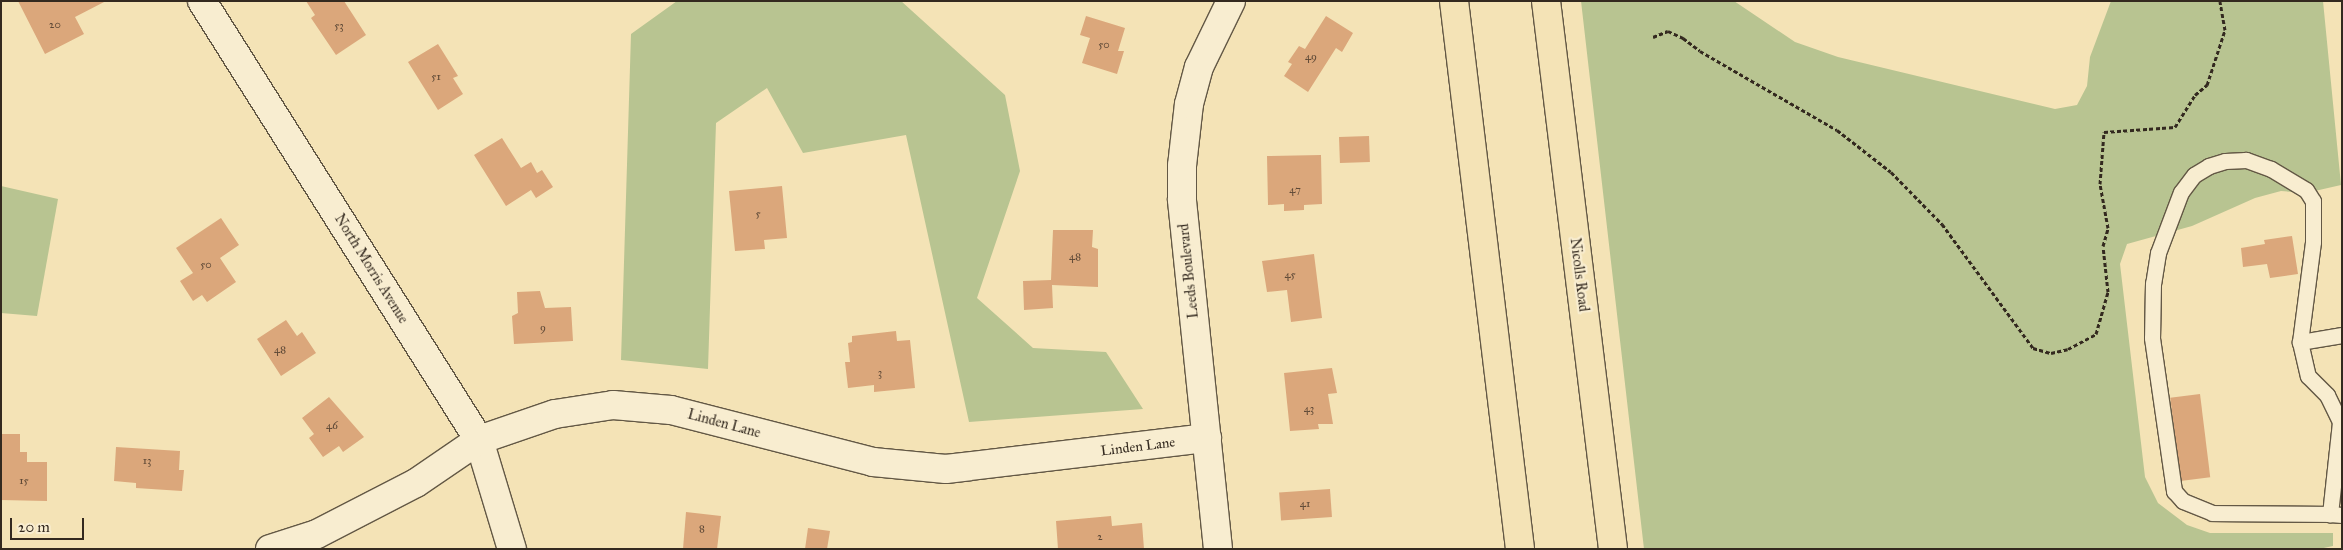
<!DOCTYPE html>
<html>
<head>
<meta charset="utf-8">
<style>
  body { margin:0 }
  #map { position:relative; width:2343px; height:550px; overflow:hidden; background:#f4e3b6; font-family:"IM FELL Great Primer",serif }
  div>[style] { position:absolute }
  [style*='--x'] { left:calc(var(--x)*1px); top:calc(var(--y)*1px); width:calc(var(--w)*1px); rotate:calc(var(--a)*1deg) }
  .green>* { inset:0; background:#b8c491 }
  .building>* { inset:0; background:#dba77b; transform-origin:0 0 }
  .path>* { height:3px; margin-top:-1.5px; transform-origin:0; background:repeating-linear-gradient(90deg,#33291f 0 4px,transparent 0 6.5px) }
  .roads { filter:drop-shadow(1px 0 #635845) drop-shadow(-1px 0 #635845) drop-shadow(0 1px #635845) drop-shadow(0 -1px #635845) }
  .service>* { height:15px; margin:-7.5px; padding:0 7.5px; transform-origin:7.5px; border-radius:7.5px; background:#f8edd0 }
  .minor>* { height:28px; margin:-14px; padding:0 14px; transform-origin:14px; border-radius:14px; background:#f8edd0 }
  .tertiary>* { height:28px; margin:-14px; padding:0 14px; transform-origin:14px; border-radius:14px; background:#f8edd0 }
  .trunk>* { height:28px; margin:-14px; padding:0 14px; transform-origin:14px; border-radius:14px; background:#f4e3b6 }
  span { translate:-50% -50%; white-space:nowrap; text-align:center; line-height:1.15; -webkit-text-stroke:4.5px #f8edd0; paint-order:stroke }
  .number-label { font-size:11px; color:#5d4836 }
  .number-label span { -webkit-text-stroke-width:0 }
  .street-label { font-size:14px; color:#33291f }
  .frame { position:absolute; inset:0; border:2px solid #33291f; pointer-events:none }
  .scale { position:absolute; left:10px; top:518px; width:74px; height:22px; box-sizing:border-box; border:2px solid #33291f; border-top:0; padding-left:6px; font-size:15px; line-height:18px; white-space:nowrap; color:#33291f; -webkit-text-stroke:4px #f8edd0; paint-order:stroke }
</style>
</head>
<body>
<div id="map">
  <div class="green">
    <div style="clip-path:polygon(677px 1px,901px 1px,1005px 95px,1020px 171px,977px 298px,1033px 348px,1106px 352px,1143px 409px,969px 422px,906px 135px,803px 153px,767px 88px,716px 123px,708px 369px,621px 360px,631px 34px)"></div>
    <div style="clip-path:polygon(1581px 1px,1734px 1px,1795px 42px,1838px 57px,2055px 109px,2077px 105px,2087px 86px,2090px 57px,2111px 1px,2323px 1px,2341px 185px,2306px 193px,2281px 191px,2255px 198px,2192px 226px,2127px 244px,2120px 264px,2145px 477px,2158px 503px,2187px 525px,2210px 533px,2333px 533px,2333px 546px,2319px 549px,1644px 549px)"></div>
    <div style="clip-path:polygon(1px 186px,58px 199px,37px 316px,1px 313px)"></div>
  </div>
  <div class="building">
    <div style="clip-path:polygon(18px 1px,106px 1px,75px 17px,84px 34px,45px 54px)"></div>
    <div style="clip-path:polygon(306px 1px,344px 1px,366px 35px,336px 55px,311px 18px,315px 15px)"></div>
    <div style="clip-path:polygon(1086px 16px,1125px 28px,1118px 51px,1124px 51px,1117px 74px,1082px 63px,1090px 38px,1080px 35px)"></div>
    <div style="clip-path:polygon(1326px 16px,1353px 33px,1342px 52px,1336px 48px,1308px 92px,1284px 76px,1292px 64px,1288px 62px,1299px 46px,1305px 49px)"></div>
    <div style="clip-path:polygon(438px 44px,458px 76px,453px 78px,463px 94px,438px 110px,408px 62px)"></div>
    <div style="left:1369px;top:136px;width:26px;height:30px;rotate:88deg"></div>
    <div style="clip-path:polygon(502px 138px,521px 168px,531px 162px,537px 173px,542px 170px,553px 187px,536px 198px,531px 190px,506px 206px,474px 155px)"></div>
    <div style="clip-path:polygon(1321px 155px,1322px 204px,1304px 205px,1304px 210px,1284px 211px,1284px 204px,1268px 205px,1267px 156px)"></div>
    <div style="clip-path:polygon(782px 186px,787px 238px,764px 240px,765px 249px,735px 251px,729px 191px)"></div>
    <div style="clip-path:polygon(221px 218px,239px 245px,220px 258px,236px 282px,207px 302px,202px 295px,193px 301px,180px 281px,193px 273px,176px 248px)"></div>
    <div style="clip-path:polygon(1053px 230px,1093px 230px,1092px 247px,1098px 249px,1098px 287px,1052px 285px,1053px 308px,1024px 310px,1023px 281px,1051px 280px)"></div>
    <div style="clip-path:polygon(2292px 236px,2298px 274px,2270px 278px,2267px 264px,2243px 267px,2241px 248px,2265px 244px,2264px 240px)"></div>
    <div style="clip-path:polygon(1314px 254px,1322px 318px,1291px 322px,1287px 290px,1267px 292px,1262px 261px)"></div>
    <div style="clip-path:polygon(540px 291px,545px 308px,571px 307px,573px 341px,514px 344px,512px 316px,518px 313px,517px 292px)"></div>
    <div style="clip-path:polygon(286px 320px,297px 336px,302px 332px,316px 353px,281px 376px,257px 339px)"></div>
    <div style="clip-path:polygon(896px 331px,897px 341px,910px 340px,915px 388px,874px 392px,874px 385px,848px 388px,845px 362px,850px 362px,848px 343px,852px 342px,852px 336px)"></div>
    <div style="clip-path:polygon(1332px 368px,1337px 393px,1328px 394px,1333px 424px,1318px 424px,1319px 429px,1290px 431px,1284px 373px)"></div>
    <div style="left:2200px;top:394px;width:84px;height:30px;rotate:83deg"></div>
    <div style="clip-path:polygon(329px 397px,364px 437px,343px 452px,339px 446px,323px 457px,309px 438px,314px 434px,302px 418px)"></div>
    <div style="clip-path:polygon(1px 434px,20px 434px,20px 452px,27px 452px,27px 462px,47px 462px,47px 501px,1px 500px)"></div>
    <div style="clip-path:polygon(116px 447px,180px 451px,179px 470px,184px 470px,182px 491px,136px 488px,136px 483px,114px 481px)"></div>
    <div style="left:1330px;top:489px;width:28px;height:51px;rotate:86deg"></div>
    <div style="clip-path:polygon(686px 512px,721px 516px,717px 549px,683px 549px)"></div>
    <div style="clip-path:polygon(1111px 516px,1112px 526px,1142px 523px,1144px 549px,1058px 549px,1056px 521px)"></div>
    <div style="clip-path:polygon(808px 528px,830px 531px,827px 549px,805px 549px)"></div>
  </div>
  <div class="path">
    <div style="--x:1653;--y:37;--w:16;--a:-22"></div>
    <div style="--x:1668;--y:31;--w:17;--a:25"></div>
    <div style="--x:1683;--y:38;--w:21;--a:37"></div>
    <div style="--x:1700;--y:51;--w:158;--a:30"></div>
    <div style="--x:1837;--y:130;--w:68;--a:37.9"></div>
    <div style="--x:1891;--y:172;--w:73;--a:45.6"></div>
    <div style="--x:1942;--y:224;--w:154;--a:53.7"></div>
    <div style="--x:2033;--y:348;--w:19;--a:16"></div>
    <div style="--x:2051;--y:353;--w:17;--a:-13"></div>
    <div style="--x:2068;--y:349;--w:32;--a:-28"></div>
    <div style="--x:2096;--y:334;--w:44;--a:-74.1"></div>
    <div style="--x:2108;--y:292;--w:46;--a:-96.2"></div>
    <div style="--x:2103;--y:246;--w:19;--a:-74"></div>
    <div style="--x:2108;--y:228;--w:45;--a:-100.3"></div>
    <div style="--x:2100;--y:184;--w:52;--a:-85.6"></div>
    <div style="--x:2104;--y:132;--w:71;--a:-4"></div>
    <div style="--x:2175;--y:127;--w:38;--a:-58"></div>
    <div style="--x:2195;--y:95;--w:16;--a:-40"></div>
    <div style="--x:2207;--y:85;--w:58;--a:-71.9"></div>
    <div style="--x:2225;--y:30;--w:29;--a:-100"></div>
  </div>
  <div class="roads">
    <div class="service">
      <div style="--x:2342;--y:335;--w:43;--a:170.5"></div>
      <div style="--x:2300;--y:342;--w:35;--a:77"></div>
      <div style="--x:2308;--y:376;--w:27;--a:45"></div>
      <div style="--x:2327;--y:395;--w:30;--a:64"></div>
      <div style="--x:2340;--y:422;--w:93;--a:96.2"></div>
      <div style="--x:2330;--y:514;--w:12;--a:5"></div>
      <div style="--x:2300;--y:342;--w:101;--a:-82.6"></div>
      <div style="--x:2313;--y:242;--w:41;--a:-90"></div>
      <div style="--x:2313;--y:201;--w:13;--a:-122"></div>
      <div style="--x:2306;--y:190;--w:41;--a:-149"></div>
      <div style="--x:2271;--y:169;--w:27;--a:-160"></div>
      <div style="--x:2246;--y:160;--w:21;--a:177"></div>
      <div style="--x:2225;--y:161;--w:17;--a:163"></div>
      <div style="--x:2209;--y:166;--w:17;--a:149"></div>
      <div style="--x:2194;--y:175;--w:21;--a:127"></div>
      <div style="--x:2181;--y:192;--w:65;--a:110.7"></div>
      <div style="--x:2158;--y:253;--w:30;--a:99"></div>
      <div style="--x:2153;--y:283;--w:55;--a:91"></div>
      <div style="--x:2152;--y:338;--w:155;--a:81.8"></div>
      <div style="--x:2174;--y:491;--w:13;--a:48"></div>
      <div style="--x:2183;--y:501;--w:31;--a:22"></div>
      <div style="--x:2212;--y:513;--w:118;--a:0.5"></div>
    </div>
    <div class="minor">
      <div style="--x:202;--y:1;--w:519;--a:57.75"></div>
      <div style="--x:479;--y:440;--w:114;--a:73.2"></div>
      <div style="--x:270;--y:549;--w:49;--a:-17.7"></div>
      <div style="--x:317;--y:534;--w:111;--a:-27.3"></div>
      <div style="--x:416;--y:483;--w:76;--a:-34.3"></div>
      <div style="--x:479;--y:440;--w:80;--a:-18.9"></div>
      <div style="--x:555;--y:414;--w:59;--a:-8.8"></div>
      <div style="--x:613;--y:405;--w:58;--a:4.9"></div>
      <div style="--x:671;--y:410;--w:209;--a:14.4"></div>
      <div style="--x:873;--y:462;--w:73;--a:5.5"></div>
      <div style="--x:946;--y:469;--w:263;--a:-6.8"></div>
    </div>
    <div class="tertiary">
      <div style="--x:1218;--y:549;--w:352;--a:-95.9"></div>
      <div style="--x:1182;--y:199;--w:33;--a:-90"></div>
      <div style="--x:1182;--y:166;--w:62;--a:-83.6"></div>
      <div style="--x:1189;--y:104;--w:38;--a:-75"></div>
      <div style="--x:1199;--y:67;--w:73;--a:-64.1"></div>
    </div>
    <div class="trunk">
      <div style="--x:1454;--y:1;--w:552;--a:83.13"></div>
      <div style="--x:1546;--y:1;--w:552;--a:83.03"></div>
    </div>
  </div>
  <div class="number-label">
    <span style="left:55px;top:25px">20</span>
    <span style="left:339px;top:26px">53</span>
    <span style="left:1104px;top:45px">50</span>
    <span style="left:1311px;top:57px">49</span>
    <span style="left:436px;top:77px">51</span>
    <span style="left:1295px;top:190px">47</span>
    <span style="left:758px;top:214px">5</span>
    <span style="left:1075px;top:257px">48</span>
    <span style="left:206px;top:265px">50</span>
    <span style="left:1290px;top:275px">45</span>
    <span style="left:543px;top:328px">9</span>
    <span style="left:280px;top:350px">48</span>
    <span style="left:880px;top:373px">3</span>
    <span style="left:1309px;top:409px">43</span>
    <span style="left:332px;top:426px">46</span>
    <span style="left:147px;top:461px">13</span>
    <span style="left:24px;top:481px">15</span>
    <span style="left:1305px;top:504px">41</span>
    <span style="left:702px;top:529px">8</span>
    <span style="left:1100px;top:537px">2</span>
  </div>
  <div class="street-label">
    <span style="left:371px;top:269px;rotate:58deg">North Morris Avenue</span>
    <span style="left:1189px;top:271px;rotate:-96deg">Leeds Boulevard</span>
    <span style="left:1579px;top:275px;rotate:83deg">Nicolls Road</span>
    <span style="left:724px;top:424px;rotate:15deg">Linden Lane</span>
    <span style="left:1138px;top:447px;rotate:-7deg">Linden Lane</span>
  </div>
  <div class="frame"></div>
  <div class="scale">20 m</div>
</div>
</body>
</html>
